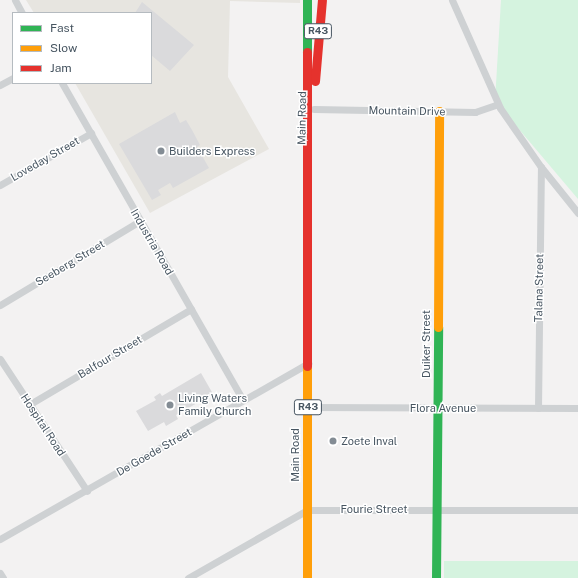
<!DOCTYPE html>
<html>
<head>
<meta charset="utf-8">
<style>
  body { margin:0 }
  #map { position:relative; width:578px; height:578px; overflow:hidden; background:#f3f2f2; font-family:"Public Sans",sans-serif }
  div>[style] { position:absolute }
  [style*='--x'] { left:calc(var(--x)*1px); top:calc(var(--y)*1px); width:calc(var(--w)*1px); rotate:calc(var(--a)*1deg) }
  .commercial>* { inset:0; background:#e7e5e0 }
  .green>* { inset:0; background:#d5f3df; transform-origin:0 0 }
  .building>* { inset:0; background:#dadadc }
  .street>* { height:7px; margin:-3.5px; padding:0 3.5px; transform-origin:3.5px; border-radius:3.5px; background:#ced1d3 }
  .fast>* { height:9px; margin:-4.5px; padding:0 4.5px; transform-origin:4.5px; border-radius:4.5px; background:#30b455 }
  .slow>* { height:9px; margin:-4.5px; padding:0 4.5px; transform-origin:4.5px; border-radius:4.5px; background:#ff9f0a }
  .jam>* { height:9px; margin:-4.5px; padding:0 4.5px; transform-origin:4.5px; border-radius:4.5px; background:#e5322d }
  .dots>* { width:11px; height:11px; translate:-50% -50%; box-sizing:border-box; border:2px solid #fff; border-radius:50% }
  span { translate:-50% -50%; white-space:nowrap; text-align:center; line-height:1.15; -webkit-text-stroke:3px #fff; paint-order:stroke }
  .shield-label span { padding:1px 3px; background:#fff; border:1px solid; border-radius:3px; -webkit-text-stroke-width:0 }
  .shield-label { font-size:10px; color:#475561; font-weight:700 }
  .street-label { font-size:11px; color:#475561 }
  .poi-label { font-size:11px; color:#475561 }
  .left { translate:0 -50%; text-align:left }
  .legend { position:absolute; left:12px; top:12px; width:140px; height:72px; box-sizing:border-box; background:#fff; border:1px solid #b5bbc0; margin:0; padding:5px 7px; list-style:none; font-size:12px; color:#475561 }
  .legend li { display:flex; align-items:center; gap:8px; height:20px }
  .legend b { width:20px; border:1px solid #b5bbc0 }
</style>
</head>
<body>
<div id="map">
  <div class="commercial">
    <div style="clip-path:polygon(26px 0,300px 0,300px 3px,230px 1px,228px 77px,269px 149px,150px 213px,75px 83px,151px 83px,151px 13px,34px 13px)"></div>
  </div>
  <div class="green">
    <div style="clip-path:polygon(501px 0,578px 0,578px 199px,495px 101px)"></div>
    <div style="left:444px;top:561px;width:134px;height:17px"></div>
  </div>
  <div class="building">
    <div style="clip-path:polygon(142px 2px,194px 45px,170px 71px,151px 55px,151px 13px,135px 13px)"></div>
    <div style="clip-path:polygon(175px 112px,180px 123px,186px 120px,192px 130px,200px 145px,197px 147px,209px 168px,173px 188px,170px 183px,158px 190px,161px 195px,152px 200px,119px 144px)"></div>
    <div style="clip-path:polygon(201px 373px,213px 394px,176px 415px,178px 419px,166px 426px,164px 422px,148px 431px,136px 411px,156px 400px,154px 397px,160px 393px,162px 396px)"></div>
  </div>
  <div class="street">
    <div style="--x:15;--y:0;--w:15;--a:62"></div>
    <div style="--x:452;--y:0;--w:118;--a:66"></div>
    <div style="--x:500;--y:108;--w:72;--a:55.2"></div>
    <div style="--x:541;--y:167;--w:59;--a:51.2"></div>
    <div style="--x:62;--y:83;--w:365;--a:60.3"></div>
    <div style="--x:0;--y:85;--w:15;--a:-28"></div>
    <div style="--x:314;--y:109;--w:161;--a:1.1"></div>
    <div style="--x:475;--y:112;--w:24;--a:-19"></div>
    <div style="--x:0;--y:185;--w:105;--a:-29.7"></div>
    <div style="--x:0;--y:305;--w:163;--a:-31"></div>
    <div style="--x:0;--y:359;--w:158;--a:56.6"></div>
    <div style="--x:30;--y:404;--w:187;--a:-30.5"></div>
    <div style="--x:308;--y:407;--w:270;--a:0.2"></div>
    <div style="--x:538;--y:408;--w:241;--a:-89.3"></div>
    <div style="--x:0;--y:539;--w:355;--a:-29.7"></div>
    <div style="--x:0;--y:573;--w:6;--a:59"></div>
    <div style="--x:188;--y:578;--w:137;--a:-29.7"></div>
    <div style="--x:307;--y:510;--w:271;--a:0"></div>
  </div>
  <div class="fast">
    <div style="--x:307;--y:0;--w:52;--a:90"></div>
    <div style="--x:436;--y:578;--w:251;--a:-89.5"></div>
  </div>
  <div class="slow">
    <div style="--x:438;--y:327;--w:216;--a:-89.7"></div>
    <div style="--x:307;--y:366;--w:212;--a:90"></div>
  </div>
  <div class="jam">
    <div style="--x:307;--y:52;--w:314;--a:90"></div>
    <div style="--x:315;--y:81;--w:81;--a:-85.1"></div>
  </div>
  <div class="dots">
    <div style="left:161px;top:151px;background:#838c94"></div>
    <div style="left:170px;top:405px;background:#838c94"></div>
    <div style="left:333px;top:441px;background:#838c94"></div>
  </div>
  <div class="shield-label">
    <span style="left:318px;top:31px">R43</span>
    <span style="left:308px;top:407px">R43</span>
  </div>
  <div class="street-label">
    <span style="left:407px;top:111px;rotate:1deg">Mountain Drive</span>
    <span style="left:302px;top:118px;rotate:-89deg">Main Road</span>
    <span style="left:45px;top:159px;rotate:-30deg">Loveday Street</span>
    <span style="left:152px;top:242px;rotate:60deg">Industria Road</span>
    <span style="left:70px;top:263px;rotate:-31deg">Seeberg Street</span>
    <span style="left:539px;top:288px;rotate:-89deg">Talana Street</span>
    <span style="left:426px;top:344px;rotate:-90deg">Duiker Street</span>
    <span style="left:110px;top:357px;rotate:-31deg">Balfour Street</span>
    <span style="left:443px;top:408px">Flora Avenue</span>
    <span style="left:43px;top:425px;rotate:57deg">Hospital Road</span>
    <span style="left:154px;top:452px;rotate:-30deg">De Goede Street</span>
    <span style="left:295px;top:455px;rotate:-90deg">Main Road</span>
    <span style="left:374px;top:509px">Fourie Street</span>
  </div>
  <div class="poi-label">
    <span class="left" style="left:169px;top:151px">Builders Express</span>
    <span class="left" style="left:178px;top:405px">Living Waters<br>Family Church</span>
    <span class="left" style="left:341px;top:441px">Zoete Inval</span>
  </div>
  <ul class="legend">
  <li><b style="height:5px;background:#30b455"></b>Fast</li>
  <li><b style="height:5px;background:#ff9f0a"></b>Slow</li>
  <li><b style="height:5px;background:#e5322d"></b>Jam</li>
  </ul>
</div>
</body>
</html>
